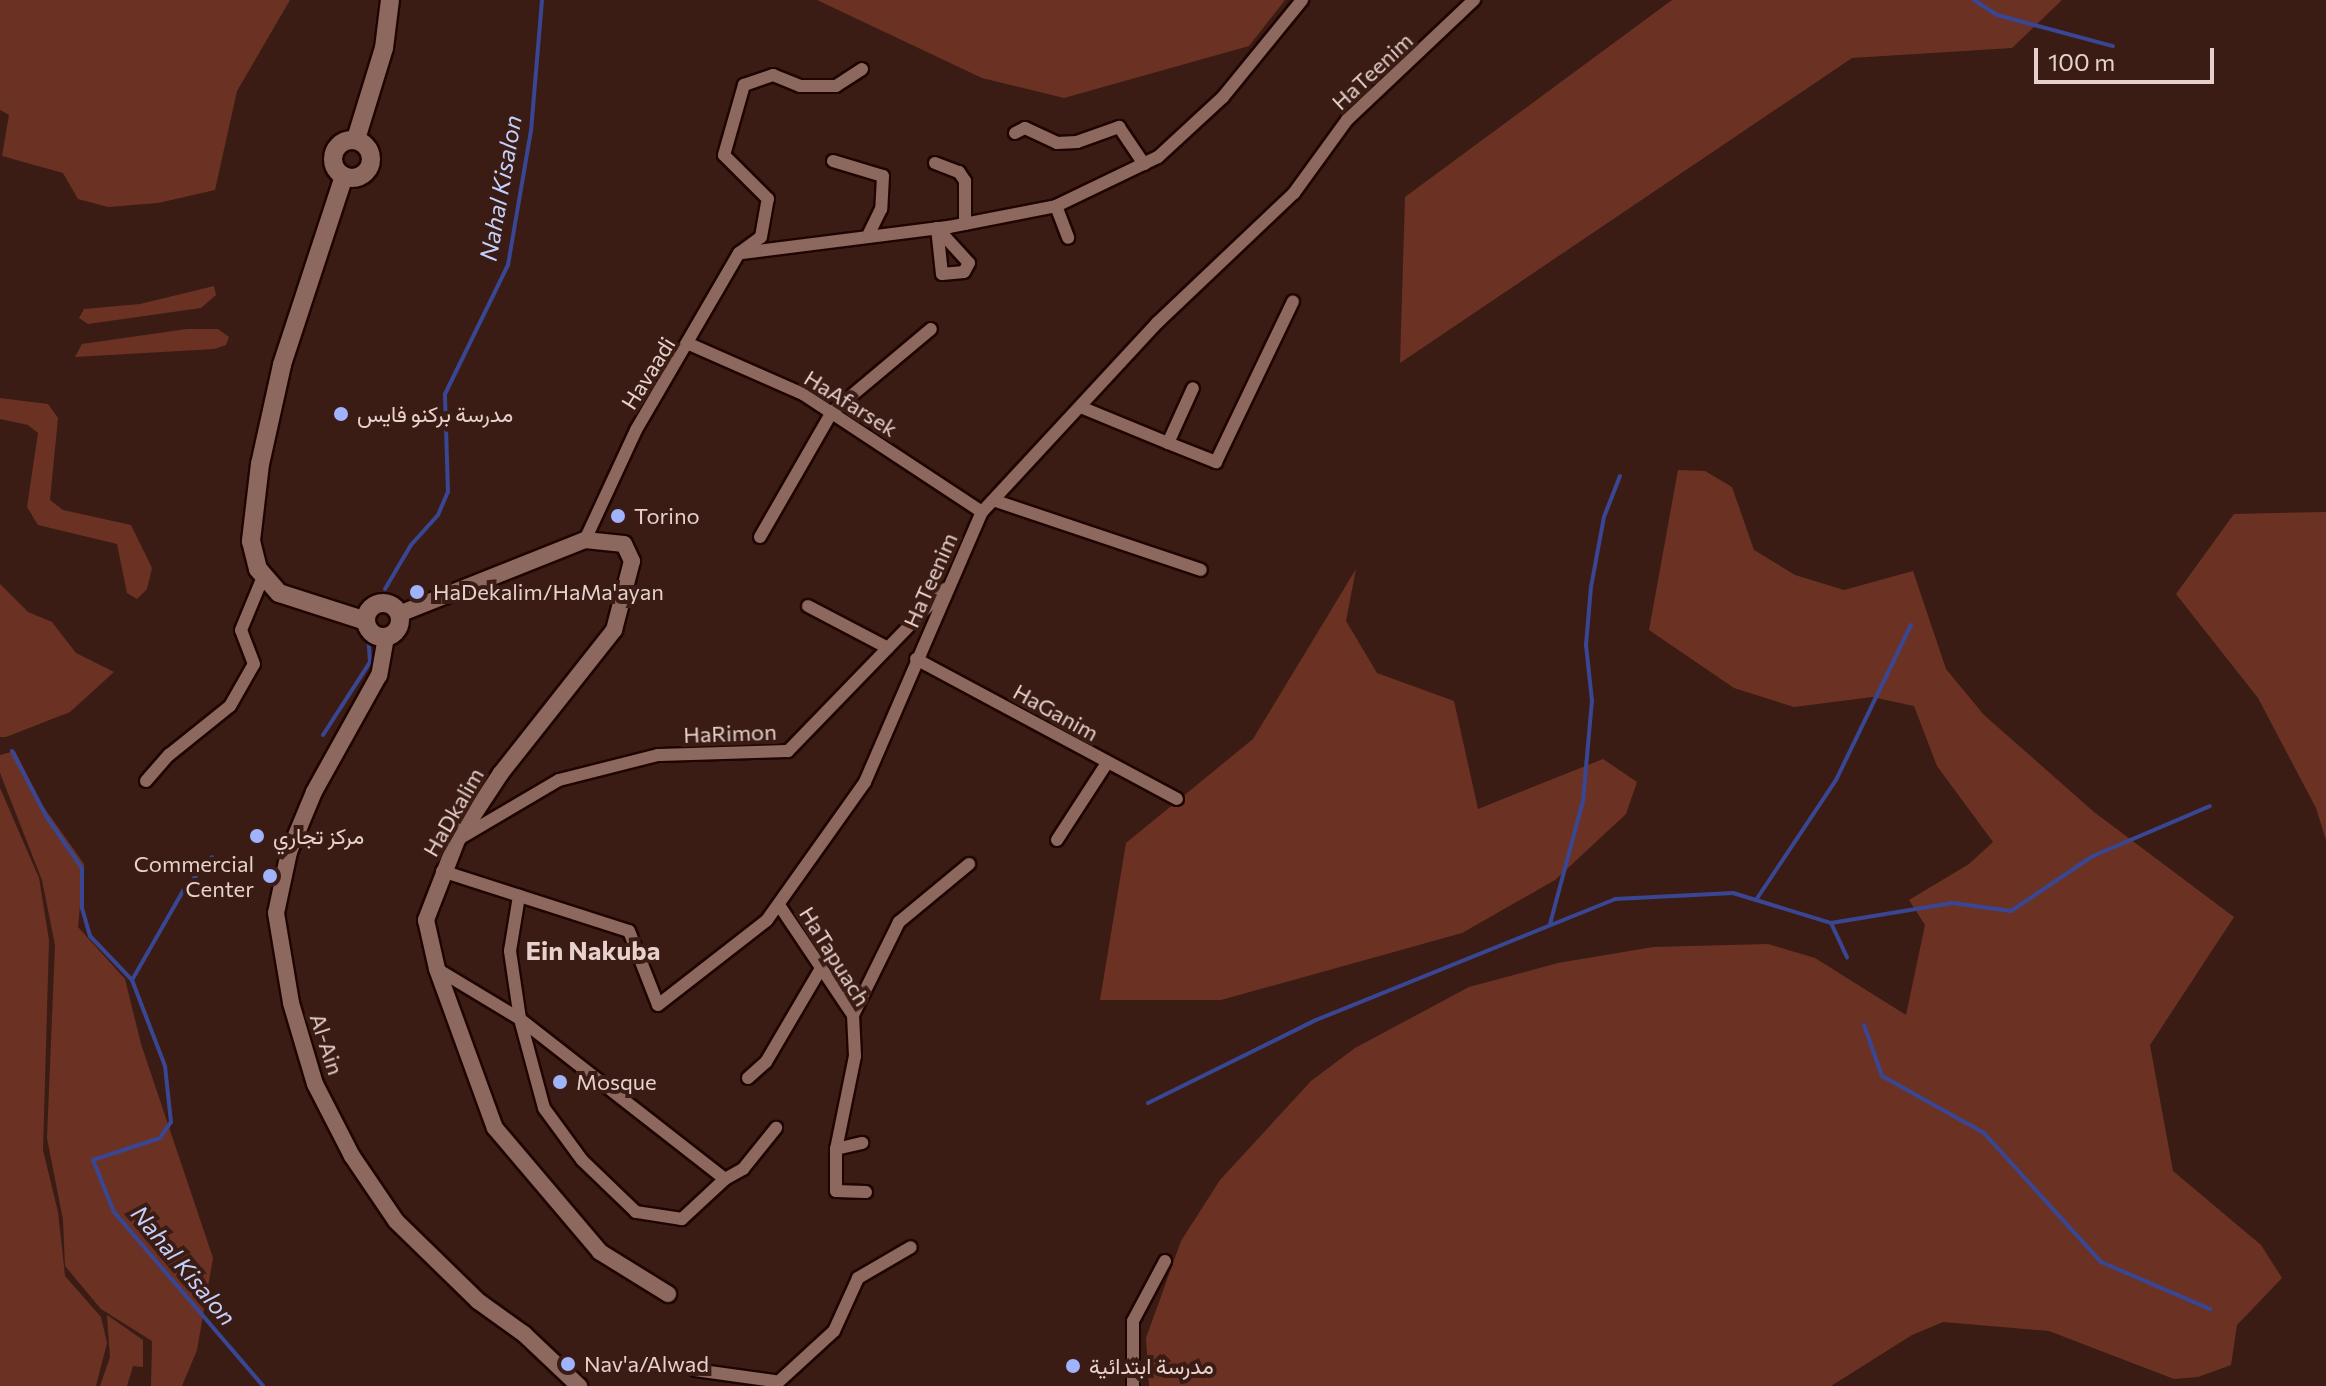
<!DOCTYPE html>
<html>
<head>
<meta charset="utf-8">
<style>
  body { margin:0 }
  #map { position:relative; width:2326px; height:1386px; overflow:hidden; background:#3a1c14; font-family:Commissioner,Vazirmatn,sans-serif }
  div>[style] { position:absolute }
  [style*='--x'] { left:calc(var(--x)*1px); top:calc(var(--y)*1px); width:calc(var(--w)*1px); rotate:calc(var(--a)*1deg) }
  .green>* { inset:0; background:#6b3224 }
  .stream>* { height:4px; margin:-2px; padding:0 2px; transform-origin:2px; border-radius:2px; background:#394693 }
  .roads { filter:drop-shadow(2px 0 #1f0502) drop-shadow(-2px 0 #1f0502) drop-shadow(0 2px #1f0502) drop-shadow(0 -2px #1f0502) }
  .minor>* { height:12px; margin:-6px; padding:0 6px; transform-origin:6px; border-radius:6px; background:#8d685f }
  .tertiary>* { height:16px; margin:-8px; padding:0 8px; transform-origin:8px; border-radius:8px; background:#8d685f }
  .secondary>* { height:18px; margin:-9px; padding:0 9px; transform-origin:9px; border-radius:9px; background:#8d685f }
  .secondary>.ring { margin:-9px; padding:0; box-sizing:content-box; background:none; border:18px solid #8d685f; border-radius:50% }
  .dots>* { width:22px; height:22px; translate:-50% -50%; box-sizing:border-box; border:4px solid #3a1c14; border-radius:50% }
  span { translate:-50% -50%; white-space:nowrap; text-align:center; line-height:1.15; -webkit-text-stroke:8px #3a1c14; paint-order:stroke }
  .street-label { font-size:22px; color:#e6d1cc }
  .poi-label { font-size:22px; color:#e6d1cc }
  .left { translate:0 -50%; text-align:left }
  .right { translate:-100% -50%; text-align:right }
  .water-label { font-size:24px; color:#c3d0fc; font-style:italic }
  .quarter-label { font-size:26px; color:#e6d1cc; font-weight:700 }
  .scale { position:absolute; left:2034px; top:48px; width:180px; height:36px; box-sizing:border-box; border:4px solid #e6d1cc; border-top:0; padding-left:10px; font-size:24px; line-height:28px; white-space:nowrap; color:#e6d1cc; -webkit-text-stroke:6px #3a1c14; paint-order:stroke }
</style>
</head>
<body>
<div id="map">
  <div class="green">
    <div style="clip-path:polygon(0 0,290px 0,237px 91px,215px 190px,158px 203px,108px 207px,78px 199px,63px 173px,2px 156px,9px 115px,0 110px)"></div>
    <div style="clip-path:polygon(817px 0,1285px 0,1249px 46px,1064px 98px,982px 78px)"></div>
    <div style="clip-path:polygon(1672px 0,2062px 0,2012px 48px,1852px 58px,1400px 363px,1405px 197px)"></div>
    <div style="clip-path:polygon(214px 286px,216px 295px,201px 308px,88px 324px,79px 318px,84px 309px,140px 304px)"></div>
    <div style="clip-path:polygon(187px 329px,218px 329px,229px 337px,226px 345px,214px 349px,75px 357px,82px 344px)"></div>
    <div style="clip-path:polygon(0 398px,48px 404px,58px 418px,50px 500px,63px 510px,131px 525px,152px 568px,147px 589px,137px 599px,127px 593px,117px 544px,38px 525px,27px 507px,38px 433px,28px 425px,0 419px)"></div>
    <div style="clip-path:polygon(1678px 470px,1705px 471px,1732px 487px,1754px 550px,1795px 575px,1844px 590px,1913px 571px,1946px 669px,1984px 715px,2094px 812px,2234px 917px,2150px 1045px,2173px 1171px,2261px 1245px,2282px 1278px,2237px 1325px,2231px 1365px,2198px 1377px,2174px 1379px,2049px 1331px,1943px 1322px,1912px 1335px,1831px 1386px,1149px 1386px,1146px 1338px,1181px 1241px,1220px 1180px,1311px 1081px,1355px 1048px,1469px 987px,1558px 963px,1653px 947px,1768px 944px,1815px 958px,1906px 1015px,1925px 925px,1909px 900px,1969px 864px,1993px 842px,1937px 766px,1914px 706px,1872px 697px,1794px 707px,1734px 688px,1649px 630px)"></div>
    <div style="clip-path:polygon(2326px 512px,2326px 840px,2316px 808px,2258px 698px,2176px 594px,2234px 514px)"></div>
    <div style="clip-path:polygon(1356px 569px,1346px 621px,1377px 673px,1454px 701px,1478px 809px,1603px 759px,1637px 782px,1626px 814px,1555px 880px,1462px 933px,1221px 1000px,1100px 1000px,1126px 843px,1253px 739px)"></div>
    <div style="clip-path:polygon(0 584px,28px 612px,52px 622px,76px 653px,114px 672px,70px 712px,6px 737px,0 737px)"></div>
    <div style="clip-path:polygon(15px 751px,43px 806px,84px 864px,78px 927px,125px 979px,141px 1044px,213px 1258px,197px 1350px,182px 1386px,151px 1386px,152px 1341px,101px 1309px,65px 1266px,63px 1220px,47px 1138px,55px 945px,42px 880px,0 773px,0 755px)"></div>
    <div style="clip-path:polygon(0 788px,39px 878px,49px 940px,43px 1150px,58px 1212px,65px 1276px,101px 1317px,107px 1343px,96px 1386px,0 1386px)"></div>
    <div style="clip-path:polygon(107px 1315px,143px 1340px,143px 1367px,133px 1366px,127px 1386px,100px 1386px,110px 1357px)"></div>
  </div>
  <div class="stream">
    <div style="--x:1974;--y:0;--w:27;--a:33"></div>
    <div style="--x:1997;--y:15;--w:120;--a:15"></div>
    <div style="--x:385;--y:589;--w:51;--a:-59.4"></div>
    <div style="--x:411;--y:545;--w:40;--a:-48"></div>
    <div style="--x:438;--y:515;--w:25;--a:-67"></div>
    <div style="--x:448;--y:492;--w:98;--a:-91.8"></div>
    <div style="--x:445;--y:394;--w:144;--a:-64"></div>
    <div style="--x:508;--y:265;--w:136;--a:-80.3"></div>
    <div style="--x:531;--y:131;--w:131;--a:-85.2"></div>
    <div style="--x:323;--y:735;--w:87;--a:-57.2"></div>
    <div style="--x:370;--y:662;--w:29;--a:-94"></div>
    <div style="--x:12;--y:751;--w:73;--a:62.4"></div>
    <div style="--x:46;--y:816;--w:63;--a:55.3"></div>
    <div style="--x:82;--y:868;--w:40;--a:90"></div>
    <div style="--x:82;--y:908;--w:29;--a:74"></div>
    <div style="--x:90;--y:936;--w:59;--a:46.4"></div>
    <div style="--x:212;--y:857;--w:45;--a:130.5"></div>
    <div style="--x:183;--y:891;--w:103;--a:119.8"></div>
    <div style="--x:132;--y:980;--w:92;--a:69"></div>
    <div style="--x:165;--y:1066;--w:56;--a:83.9"></div>
    <div style="--x:171;--y:1122;--w:19;--a:125"></div>
    <div style="--x:160;--y:1138;--w:71;--a:161.8"></div>
    <div style="--x:93;--y:1160;--w:56;--a:68"></div>
    <div style="--x:114;--y:1212;--w:229;--a:49.4"></div>
    <div style="--x:1756;--y:900;--w:144;--a:-56.3"></div>
    <div style="--x:1836;--y:780;--w:172;--a:-64.2"></div>
    <div style="--x:1831;--y:923;--w:123;--a:-9.4"></div>
    <div style="--x:1952;--y:903;--w:60;--a:7.7"></div>
    <div style="--x:2011;--y:911;--w:99;--a:-33.9"></div>
    <div style="--x:2093;--y:856;--w:127;--a:-23.1"></div>
    <div style="--x:1550;--y:924;--w:127;--a:-75"></div>
    <div style="--x:1583;--y:801;--w:100;--a:-84.9"></div>
    <div style="--x:1592;--y:701;--w:56;--a:-96.1"></div>
    <div style="--x:1586;--y:645;--w:58;--a:-85.1"></div>
    <div style="--x:1591;--y:587;--w:71;--a:-79.5"></div>
    <div style="--x:1604;--y:517;--w:44;--a:-68.7"></div>
    <div style="--x:1864;--y:1025;--w:54;--a:70.6"></div>
    <div style="--x:1882;--y:1076;--w:117;--a:29.2"></div>
    <div style="--x:1984;--y:1133;--w:174;--a:47.8"></div>
    <div style="--x:2101;--y:1262;--w:119;--a:23.3"></div>
    <div style="--x:1148;--y:1103;--w:187;--a:-26.3"></div>
    <div style="--x:1316;--y:1020;--w:323;--a:-22"></div>
    <div style="--x:1615;--y:899;--w:118;--a:-2.9"></div>
    <div style="--x:1733;--y:893;--w:102;--a:17"></div>
    <div style="--x:1831;--y:923;--w:38;--a:65"></div>
  </div>
  <div class="roads">
    <div class="minor">
      <div style="--x:1015;--y:133;--w:11;--a:-27"></div>
      <div style="--x:1025;--y:128;--w:35;--a:25"></div>
      <div style="--x:1057;--y:143;--w:20;--a:-3"></div>
      <div style="--x:1077;--y:142;--w:45;--a:-19.7"></div>
      <div style="--x:1119;--y:127;--w:45;--a:56"></div>
      <div style="--x:833;--y:161;--w:52;--a:16.7"></div>
      <div style="--x:883;--y:176;--w:33;--a:93"></div>
      <div style="--x:881;--y:209;--w:30;--a:116"></div>
      <div style="--x:935;--y:163;--w:26;--a:21"></div>
      <div style="--x:959;--y:172;--w:11;--a:56"></div>
      <div style="--x:965;--y:181;--w:43;--a:90"></div>
      <div style="--x:1056;--y:206;--w:34;--a:69"></div>
      <div style="--x:937;--y:228;--w:47;--a:47.6"></div>
      <div style="--x:969;--y:263;--w:10;--a:119"></div>
      <div style="--x:964;--y:272;--w:22;--a:175"></div>
      <div style="--x:942;--y:274;--w:46;--a:-96.2"></div>
      <div style="--x:742;--y:253;--w:209;--a:-7.2"></div>
      <div style="--x:949;--y:227;--w:109;--a:-11.1"></div>
      <div style="--x:1056;--y:206;--w:113;--a:-25.7"></div>
      <div style="--x:1158;--y:157;--w:88;--a:-42.7"></div>
      <div style="--x:1223;--y:97;--w:125;--a:-50.8"></div>
      <div style="--x:689;--y:344;--w:124;--a:23.7"></div>
      <div style="--x:803;--y:394;--w:214;--a:33.4"></div>
      <div style="--x:1083;--y:408;--w:92;--a:22.4"></div>
      <div style="--x:1168;--y:443;--w:60;--a:-65.6"></div>
      <div style="--x:1168;--y:443;--w:52;--a:21.6"></div>
      <div style="--x:1216;--y:462;--w:178;--a:-64.4"></div>
      <div style="--x:996;--y:501;--w:216;--a:18.6"></div>
      <div style="--x:760;--y:537;--w:144;--a:-60.1"></div>
      <div style="--x:832;--y:412;--w:129;--a:-40"></div>
      <div style="--x:585;--y:540;--w:121;--a:-65.1"></div>
      <div style="--x:636;--y:430;--w:205;--a:-59.8"></div>
      <div style="--x:739;--y:253;--w:27;--a:-36"></div>
      <div style="--x:761;--y:237;--w:39;--a:-80"></div>
      <div style="--x:768;--y:199;--w:62;--a:-135"></div>
      <div style="--x:724;--y:155;--w:73;--a:-74.1"></div>
      <div style="--x:744;--y:85;--w:31;--a:-19"></div>
      <div style="--x:773;--y:75;--w:29;--a:22"></div>
      <div style="--x:800;--y:86;--w:36;--a:0"></div>
      <div style="--x:836;--y:86;--w:31;--a:-33"></div>
      <div style="--x:808;--y:606;--w:90;--a:27.7"></div>
      <div style="--x:916;--y:659;--w:296;--a:28.2"></div>
      <div style="--x:146;--y:781;--w:35;--a:-49"></div>
      <div style="--x:169;--y:755;--w:78;--a:-38.8"></div>
      <div style="--x:230;--y:706;--w:48;--a:-60.3"></div>
      <div style="--x:254;--y:664;--w:36;--a:-111"></div>
      <div style="--x:241;--y:630;--w:57;--a:-67.5"></div>
      <div style="--x:457;--y:840;--w:118;--a:-30.5"></div>
      <div style="--x:559;--y:780;--w:102;--a:-14.2"></div>
      <div style="--x:658;--y:755;--w:130;--a:-1.8"></div>
      <div style="--x:788;--y:751;--w:226;--a:-45.9"></div>
      <div style="--x:1057;--y:840;--w:92;--a:-57"></div>
      <div style="--x:442;--y:871;--w:196;--a:17.8"></div>
      <div style="--x:629;--y:931;--w:79;--a:68.6"></div>
      <div style="--x:658;--y:1005;--w:138;--a:-37.9"></div>
      <div style="--x:767;--y:920;--w:169;--a:-54.6"></div>
      <div style="--x:865;--y:782;--w:294;--a:-66.6"></div>
      <div style="--x:982;--y:512;--w:258;--a:-47.2"></div>
      <div style="--x:1157;--y:323;--w:189;--a:-43.5"></div>
      <div style="--x:1294;--y:193;--w:90;--a:-54"></div>
      <div style="--x:1347;--y:120;--w:175;--a:-43.4"></div>
      <div style="--x:779;--y:905;--w:133;--a:56.1"></div>
      <div style="--x:853;--y:1015;--w:41;--a:87.2"></div>
      <div style="--x:855;--y:1056;--w:95;--a:101.5"></div>
      <div style="--x:836;--y:1149;--w:27;--a:-13"></div>
      <div style="--x:437;--y:969;--w:97;--a:31.1"></div>
      <div style="--x:520;--y:1019;--w:260;--a:38"></div>
      <div style="--x:725;--y:1179;--w:59;--a:137.1"></div>
      <div style="--x:682;--y:1219;--w:47;--a:-171.3"></div>
      <div style="--x:636;--y:1212;--w:75;--a:-136.1"></div>
      <div style="--x:582;--y:1160;--w:64;--a:-126.2"></div>
      <div style="--x:544;--y:1108;--w:92;--a:-105.1"></div>
      <div style="--x:520;--y:1019;--w:69;--a:-98.4"></div>
      <div style="--x:510;--y:951;--w:56;--a:-80.7"></div>
      <div style="--x:853;--y:1015;--w:104;--a:-63.7"></div>
      <div style="--x:899;--y:922;--w:91;--a:-39.6"></div>
      <div style="--x:748;--y:1078;--w:24;--a:-42"></div>
      <div style="--x:766;--y:1062;--w:107;--a:-59.6"></div>
      <div style="--x:836;--y:1149;--w:42;--a:90"></div>
      <div style="--x:836;--y:1191;--w:30;--a:2"></div>
      <div style="--x:725;--y:1179;--w:21;--a:-29"></div>
      <div style="--x:743;--y:1169;--w:53;--a:-51.2"></div>
      <div style="--x:695;--y:1370;--w:80;--a:7.9"></div>
      <div style="--x:774;--y:1386;--w:81;--a:-42.5"></div>
      <div style="--x:834;--y:1331;--w:58;--a:-65.6"></div>
      <div style="--x:858;--y:1278;--w:61;--a:-30.3"></div>
      <div style="--x:1133;--y:1386;--w:65;--a:-90"></div>
      <div style="--x:1133;--y:1321;--w:68;--a:-61.9"></div>
    </div>
    <div class="tertiary">
      <div style="--x:399;--y:614;--w:200;--a:-21.7"></div>
      <div style="--x:585;--y:540;--w:39;--a:6"></div>
      <div style="--x:624;--y:544;--w:19;--a:65"></div>
      <div style="--x:632;--y:561;--w:71;--a:104.6"></div>
      <div style="--x:614;--y:630;--w:182;--a:128.3"></div>
      <div style="--x:501;--y:773;--w:80;--a:123.3"></div>
      <div style="--x:457;--y:840;--w:86;--a:111.2"></div>
      <div style="--x:426;--y:920;--w:50;--a:77.3"></div>
      <div style="--x:437;--y:969;--w:169;--a:70"></div>
      <div style="--x:495;--y:1128;--w:162;--a:49.7"></div>
      <div style="--x:600;--y:1252;--w:80;--a:31.7"></div>
      <div style="--x:386;--y:637;--w:39;--a:100"></div>
      <div style="--x:379;--y:675;--w:134;--a:119.1"></div>
      <div style="--x:314;--y:792;--w:65;--a:112.6"></div>
      <div style="--x:289;--y:852;--w:62;--a:102"></div>
      <div style="--x:276;--y:913;--w:91;--a:80.5"></div>
      <div style="--x:291;--y:1003;--w:84;--a:73.5"></div>
      <div style="--x:315;--y:1084;--w:81;--a:62.8"></div>
      <div style="--x:352;--y:1156;--w:78;--a:55.9"></div>
      <div style="--x:396;--y:1221;--w:115;--a:44.3"></div>
      <div style="--x:478;--y:1301;--w:57;--a:35.7"></div>
      <div style="--x:524;--y:1334;--w:76;--a:43.4"></div>
    </div>
    <div class="secondary">
      <div style="--x:356;--y:139;--w:95;--a:-72.9"></div>
      <div style="--x:384;--y:48;--w:48;--a:-82.9"></div>
      <div class="ring" style="left:333px;top:140px;width:20px;height:20px"></div>
      <div style="--x:344;--y:176;--w:199;--a:108.2"></div>
      <div style="--x:282;--y:365;--w:101;--a:102.5"></div>
      <div style="--x:260;--y:464;--w:78;--a:96.7"></div>
      <div style="--x:251;--y:541;--w:29;--a:76"></div>
      <div style="--x:258;--y:569;--w:32;--a:49"></div>
      <div style="--x:279;--y:593;--w:91;--a:17.8"></div>
      <div class="ring" style="left:366px;top:603px;width:16px;height:16px"></div>
    </div>
  </div>
  <div class="dots">
    <div style="left:341px;top:414px;background:#a0b3fd"></div>
    <div style="left:618px;top:516px;background:#a0b3fd"></div>
    <div style="left:417px;top:592px;background:#a0b3fd"></div>
    <div style="left:257px;top:836px;background:#a0b3fd"></div>
    <div style="left:270px;top:876px;background:#a0b3fd"></div>
    <div style="left:560px;top:1082px;background:#a0b3fd"></div>
    <div style="left:568px;top:1364px;background:#a0b3fd"></div>
    <div style="left:1073px;top:1366px;background:#a0b3fd"></div>
  </div>
  <div class="street-label">
    <span style="left:1372px;top:71px;rotate:-43deg">HaTeenim</span>
    <span style="left:648px;top:373px;rotate:-58deg">Havaadi</span>
    <span style="left:851px;top:403px;rotate:32deg">HaAfarsek</span>
    <span style="left:930px;top:580px;rotate:-66deg">HaTeenim</span>
    <span style="left:1056px;top:712px;rotate:29deg">HaGanim</span>
    <span style="left:730px;top:733px;rotate:-2deg">HaRimon</span>
    <span style="left:453px;top:812px;rotate:-60deg">HaDkalim</span>
    <span style="left:835px;top:956px;rotate:58deg">HaTapuach</span>
    <span style="left:327px;top:1044px;rotate:72deg">Al-Ain</span>
  </div>
  <div class="poi-label">
    <span class="left" style="left:357px;top:414px">مدرسة بركنو فايس</span>
    <span class="left" style="left:634px;top:516px">Torino</span>
    <span class="left" style="left:433px;top:592px">HaDekalim/HaMa'ayan</span>
    <span class="left" style="left:273px;top:836px">مركز تجاري</span>
    <span class="right" style="left:254px;top:876px">Commercial<br>Center</span>
    <span class="left" style="left:576px;top:1082px">Mosque</span>
    <span class="left" style="left:584px;top:1364px">Nav'a/Alwad</span>
    <span class="left" style="left:1089px;top:1366px">مدرسة ابتدائية</span>
  </div>
  <div class="water-label">
    <span style="left:500px;top:188px;rotate:-80deg">Nahal Kisalon</span>
    <span style="left:184px;top:1265px;rotate:50deg">Nahal Kisalon</span>
  </div>
  <div class="quarter-label">
    <span style="left:593px;top:950px">Ein Nakuba</span>
  </div>
  <div class="scale">100 m</div>
</div>
</body>
</html>
